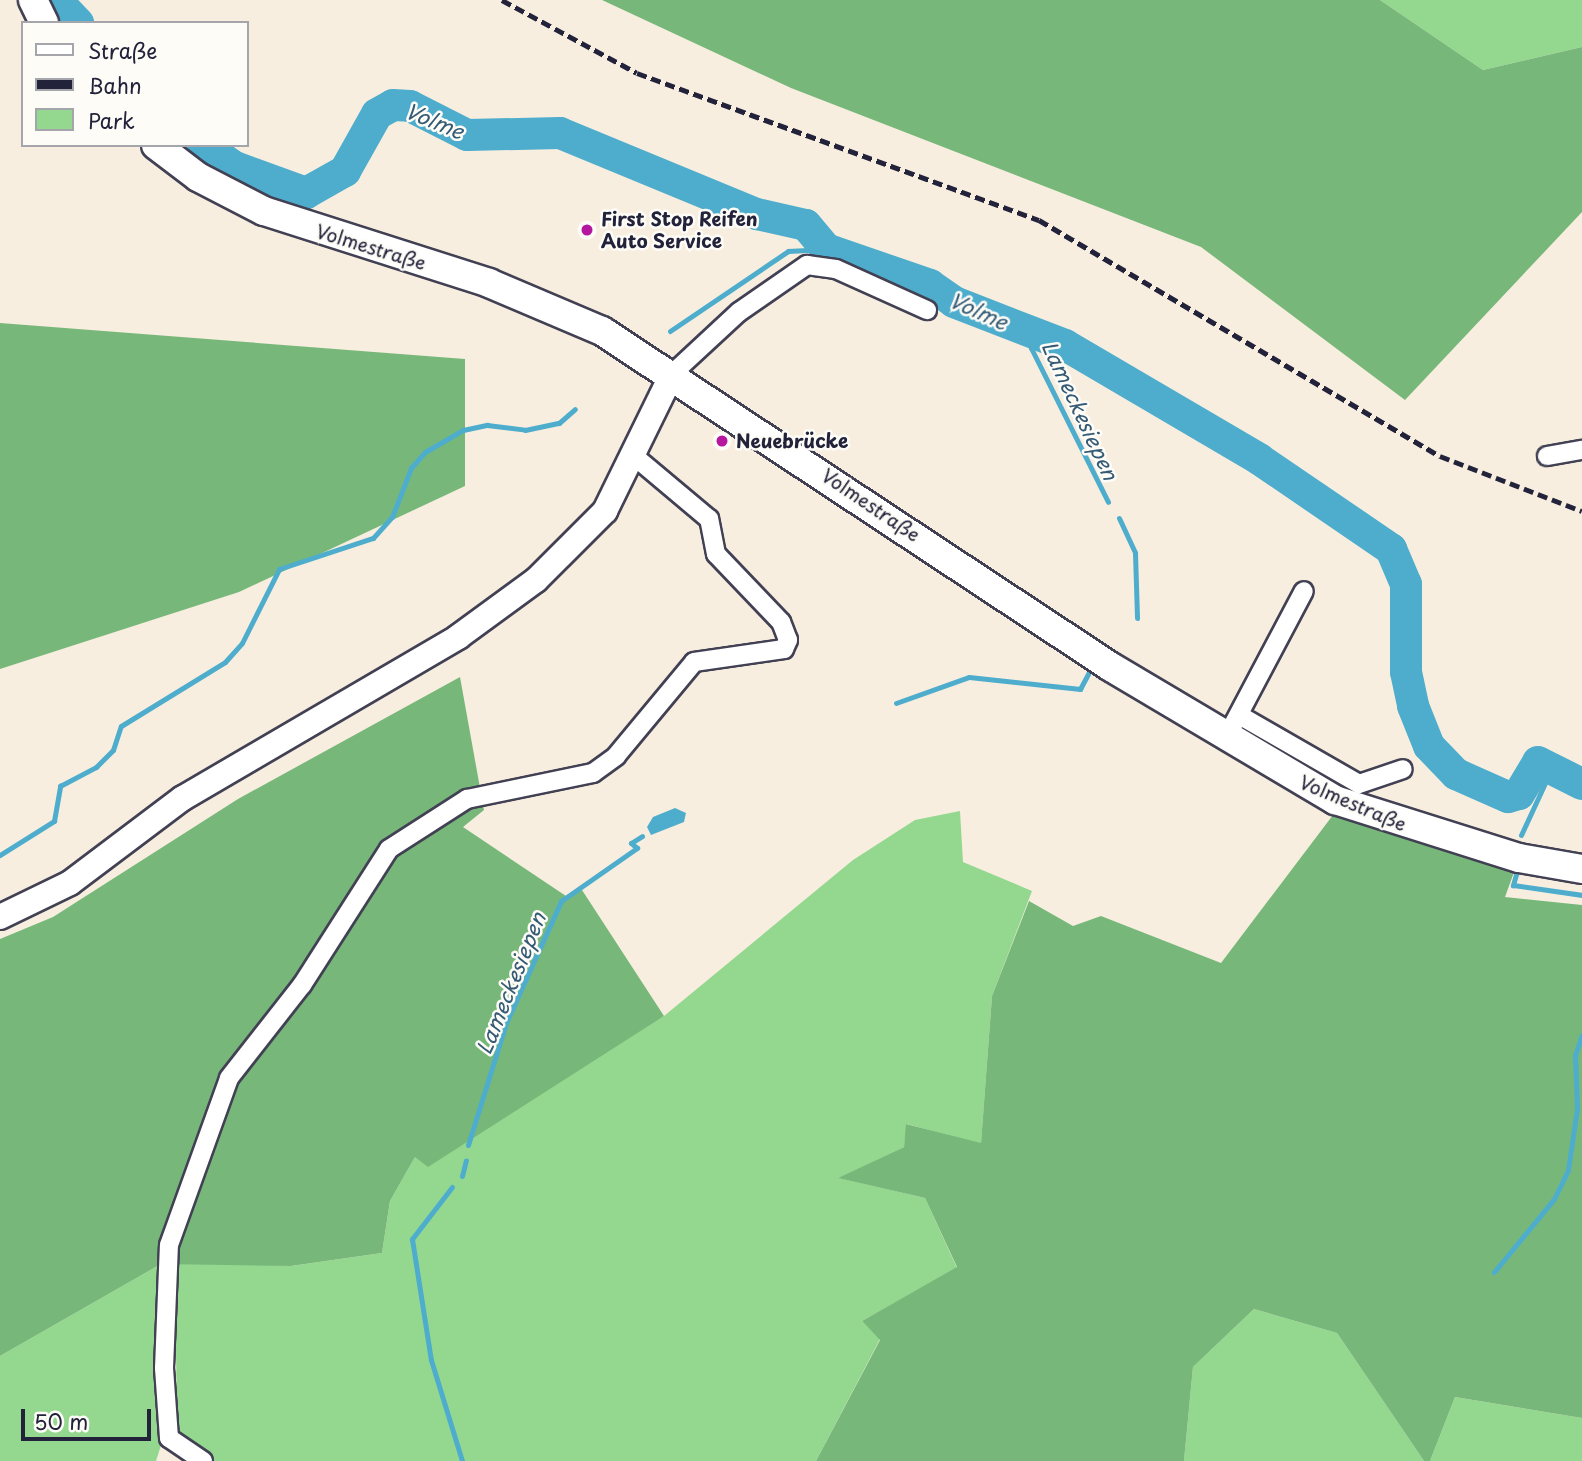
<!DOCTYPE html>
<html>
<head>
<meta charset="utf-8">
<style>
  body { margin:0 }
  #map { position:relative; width:1582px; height:1461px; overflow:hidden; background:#f8eedf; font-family:"Playpen Sans",sans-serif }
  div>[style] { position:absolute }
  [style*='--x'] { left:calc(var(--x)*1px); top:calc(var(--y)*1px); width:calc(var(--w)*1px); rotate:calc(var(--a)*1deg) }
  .green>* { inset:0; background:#94d890 }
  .forest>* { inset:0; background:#77b87a }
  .water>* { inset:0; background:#4eadcd }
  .stream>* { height:5px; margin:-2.5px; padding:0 2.5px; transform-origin:2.5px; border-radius:2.5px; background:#4eadcd }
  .river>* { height:32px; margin:-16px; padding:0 16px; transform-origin:16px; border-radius:16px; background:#4eadcd }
  .roads { filter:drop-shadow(2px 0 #424154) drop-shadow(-2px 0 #424154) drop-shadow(0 2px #424154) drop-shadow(0 -2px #424154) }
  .street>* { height:18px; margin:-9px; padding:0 9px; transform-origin:9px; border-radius:9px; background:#fff }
  .secondary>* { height:24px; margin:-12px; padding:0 12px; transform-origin:12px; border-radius:12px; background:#fff }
  .primary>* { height:28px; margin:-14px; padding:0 14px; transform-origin:14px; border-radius:14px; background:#fff }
  .rail>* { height:5px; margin-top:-2.5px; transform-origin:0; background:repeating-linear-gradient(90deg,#22223b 0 10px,transparent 0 15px) }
  .dots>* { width:19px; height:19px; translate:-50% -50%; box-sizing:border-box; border:4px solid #fdfcf7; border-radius:50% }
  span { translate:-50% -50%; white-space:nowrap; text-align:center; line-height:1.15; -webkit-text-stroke:5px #fdfcf7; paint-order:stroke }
  .poi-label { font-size:19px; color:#22223b; font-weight:700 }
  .left { translate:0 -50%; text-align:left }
  .street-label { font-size:19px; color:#22223b }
  .water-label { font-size:21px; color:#345a75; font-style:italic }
  .legend { position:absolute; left:21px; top:21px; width:228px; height:126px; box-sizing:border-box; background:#fdfcf7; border:2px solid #a5a5ac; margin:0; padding:9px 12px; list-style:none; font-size:21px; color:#22223b }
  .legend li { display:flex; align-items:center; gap:14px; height:35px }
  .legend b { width:35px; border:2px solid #a5a5ac }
  .scale { position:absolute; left:21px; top:1409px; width:130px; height:32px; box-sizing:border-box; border:4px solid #22223b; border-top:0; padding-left:9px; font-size:21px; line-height:24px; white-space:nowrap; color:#22223b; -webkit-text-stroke:5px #fdfcf7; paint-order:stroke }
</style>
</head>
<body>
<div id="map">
  <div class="green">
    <div style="clip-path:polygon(1380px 0,1582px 0,1582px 47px,1483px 70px)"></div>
    <div style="clip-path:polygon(960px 811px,963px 862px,1032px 891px,992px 996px,981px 1144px,907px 1124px,904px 1147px,839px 1178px,925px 1198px,957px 1268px,862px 1321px,880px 1339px,816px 1461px,209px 1461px,177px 1434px,175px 1260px,291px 1266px,382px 1253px,390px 1201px,415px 1157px,664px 1016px,853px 860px,915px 820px)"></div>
    <div style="clip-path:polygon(161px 1264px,163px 1439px,156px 1461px,0 1461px,0 1356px)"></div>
    <div style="clip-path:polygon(1254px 1309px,1337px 1333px,1424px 1461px,1184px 1461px,1193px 1367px)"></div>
    <div style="clip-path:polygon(1455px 1397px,1582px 1418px,1582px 1461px,1430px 1461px)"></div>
  </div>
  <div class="forest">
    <div style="clip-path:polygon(602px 0,1380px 0,1483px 70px,1582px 47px,1582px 212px,1405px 400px,1201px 247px,791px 88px)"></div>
    <div style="clip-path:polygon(0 323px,465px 359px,465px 486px,239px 592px,0 669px)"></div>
    <div style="clip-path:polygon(460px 677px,484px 810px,463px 827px,566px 896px,582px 890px,664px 1016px,428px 1167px,415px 1157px,390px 1201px,382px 1253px,291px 1266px,161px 1264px,0 1356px,0 939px,53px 917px,238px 799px)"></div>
    <div style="clip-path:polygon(1333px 815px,1517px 864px,1505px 897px,1582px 905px,1582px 1418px,1455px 1397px,1430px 1461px,1424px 1461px,1337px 1333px,1254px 1309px,1193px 1367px,1184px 1461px,816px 1461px,880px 1340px,862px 1321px,957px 1267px,925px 1198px,838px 1178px,904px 1147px,906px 1124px,981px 1143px,992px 996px,1029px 901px,1073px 926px,1101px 916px,1221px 963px)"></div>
  </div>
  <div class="water">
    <div style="clip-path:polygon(675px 808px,686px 813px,684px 822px,651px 835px,647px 827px,653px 817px)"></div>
  </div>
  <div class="stream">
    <div style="--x:670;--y:331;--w:143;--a:-34.1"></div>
    <div style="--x:788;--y:251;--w:38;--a:-3"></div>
    <div style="--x:1030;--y:331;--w:17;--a:87"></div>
    <div style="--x:1031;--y:348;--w:172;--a:63.4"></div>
    <div style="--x:1119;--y:518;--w:38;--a:65"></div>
    <div style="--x:1135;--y:553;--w:65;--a:88.2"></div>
    <div style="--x:896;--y:703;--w:77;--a:-19.6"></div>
    <div style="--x:969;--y:677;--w:112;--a:6.2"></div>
    <div style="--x:1080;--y:689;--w:19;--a:-62"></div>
    <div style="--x:1521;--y:835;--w:74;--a:-65.2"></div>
    <div style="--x:0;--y:855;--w:64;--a:-32.2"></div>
    <div style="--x:54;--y:821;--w:36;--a:-80"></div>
    <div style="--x:60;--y:786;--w:41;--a:-27.8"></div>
    <div style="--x:96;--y:767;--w:24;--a:-45"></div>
    <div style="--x:113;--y:750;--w:25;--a:-72"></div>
    <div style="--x:121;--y:726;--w:122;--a:-31.6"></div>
    <div style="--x:225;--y:662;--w:25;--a:-48"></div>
    <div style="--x:242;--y:643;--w:83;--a:-63.4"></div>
    <div style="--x:279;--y:569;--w:99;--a:-18.3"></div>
    <div style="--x:373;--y:538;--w:28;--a:-48"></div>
    <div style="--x:392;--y:517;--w:53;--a:-68.8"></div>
    <div style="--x:411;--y:468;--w:21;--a:-49"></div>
    <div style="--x:425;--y:452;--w:44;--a:-30.1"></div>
    <div style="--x:463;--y:430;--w:25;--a:-12"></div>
    <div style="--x:487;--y:425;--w:38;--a:7"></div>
    <div style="--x:525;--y:430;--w:35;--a:-12"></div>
    <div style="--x:559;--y:423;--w:21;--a:-41"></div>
    <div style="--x:1517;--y:871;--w:15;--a:106"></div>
    <div style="--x:1513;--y:885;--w:70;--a:8.2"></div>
    <div style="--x:468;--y:1145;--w:128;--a:-72.7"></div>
    <div style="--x:506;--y:1023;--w:134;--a:-65.7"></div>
    <div style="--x:561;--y:901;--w:93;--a:-34.9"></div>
    <div style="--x:637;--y:848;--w:8;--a:-140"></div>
    <div style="--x:631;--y:843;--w:13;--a:-32"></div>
    <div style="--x:462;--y:1176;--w:16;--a:-76"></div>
    <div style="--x:452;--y:1187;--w:66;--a:127.6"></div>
    <div style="--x:412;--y:1239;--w:122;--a:81.1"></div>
    <div style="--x:431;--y:1360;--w:106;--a:72.9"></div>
    <div style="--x:1494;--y:1272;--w:94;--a:-50.6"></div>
    <div style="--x:1554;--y:1199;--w:32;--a:-64"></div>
    <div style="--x:1568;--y:1170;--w:63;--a:-81.7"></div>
    <div style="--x:1577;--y:1108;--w:53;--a:-92.2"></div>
    <div style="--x:1575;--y:1055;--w:21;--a:-71"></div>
  </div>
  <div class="river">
    <div style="--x:56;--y:0;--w:32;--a:46"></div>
    <div style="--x:203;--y:145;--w:39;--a:35"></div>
    <div style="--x:235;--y:167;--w:76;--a:20.1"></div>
    <div style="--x:306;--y:193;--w:45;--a:-29.4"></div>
    <div style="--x:345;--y:171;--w:65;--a:-60.7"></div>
    <div style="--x:377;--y:114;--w:18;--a:-29"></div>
    <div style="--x:393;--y:105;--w:17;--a:3"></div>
    <div style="--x:410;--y:106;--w:64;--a:27"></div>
    <div style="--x:467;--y:135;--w:93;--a:-1.2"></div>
    <div style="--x:560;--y:133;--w:213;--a:22.4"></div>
    <div style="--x:757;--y:214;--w:50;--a:12.7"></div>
    <div style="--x:806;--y:225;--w:31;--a:50"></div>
    <div style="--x:826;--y:249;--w:110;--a:19.1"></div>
    <div style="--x:930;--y:285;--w:29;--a:35"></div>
    <div style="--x:954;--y:302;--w:119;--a:21.2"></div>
    <div style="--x:1065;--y:345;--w:225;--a:30.4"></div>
    <div style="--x:1259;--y:459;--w:160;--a:34.3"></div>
    <div style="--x:1391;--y:549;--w:38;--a:67"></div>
    <div style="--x:1406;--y:584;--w:88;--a:90"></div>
    <div style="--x:1406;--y:672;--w:35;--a:78"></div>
    <div style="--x:1413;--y:706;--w:43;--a:68.2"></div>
    <div style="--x:1429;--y:746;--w:39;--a:46"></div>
    <div style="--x:1456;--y:774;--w:57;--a:23.9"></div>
    <div style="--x:1508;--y:797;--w:11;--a:-15"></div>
    <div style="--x:1519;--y:794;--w:37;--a:-59"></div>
    <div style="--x:1538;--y:762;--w:49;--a:26.6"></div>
  </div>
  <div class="roads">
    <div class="street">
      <div style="--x:672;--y:374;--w:91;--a:-42.8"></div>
      <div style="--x:739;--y:312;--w:83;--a:-34.7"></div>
      <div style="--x:807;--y:265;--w:29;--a:8"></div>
      <div style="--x:836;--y:269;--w:100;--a:24.3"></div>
      <div style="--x:1547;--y:456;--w:36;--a:-10"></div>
      <div style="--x:1239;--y:715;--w:138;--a:29.9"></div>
      <div style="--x:1359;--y:784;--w:46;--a:-18.8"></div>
      <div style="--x:1234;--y:723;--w:149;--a:-62.1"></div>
      <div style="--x:203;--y:1461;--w:41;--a:-145.9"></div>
      <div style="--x:169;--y:1438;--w:70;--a:-94.1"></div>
      <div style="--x:164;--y:1368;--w:123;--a:-87.7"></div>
      <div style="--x:169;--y:1245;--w:177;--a:-70.2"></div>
      <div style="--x:229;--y:1078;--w:118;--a:-51.9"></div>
      <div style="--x:302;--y:985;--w:161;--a:-57.4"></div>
      <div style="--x:389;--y:849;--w:93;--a:-32.7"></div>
      <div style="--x:467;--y:799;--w:129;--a:-11.7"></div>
      <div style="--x:593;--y:773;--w:29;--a:-36"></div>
      <div style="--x:616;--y:756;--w:122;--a:-50.3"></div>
      <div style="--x:694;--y:662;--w:91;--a:-8.2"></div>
      <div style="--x:784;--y:649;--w:10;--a:-66"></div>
      <div style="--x:788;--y:640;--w:19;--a:-111"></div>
      <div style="--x:781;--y:622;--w:94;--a:-133.7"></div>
      <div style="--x:716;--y:554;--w:36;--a:-101"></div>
      <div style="--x:709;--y:519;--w:97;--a:-140"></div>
    </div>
    <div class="secondary">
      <div style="--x:0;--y:917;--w:78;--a:-25.9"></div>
      <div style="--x:70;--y:883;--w:141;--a:-37"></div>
      <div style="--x:183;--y:798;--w:319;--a:-30.3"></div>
      <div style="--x:458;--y:637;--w:97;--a:-36.2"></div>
      <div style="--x:536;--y:580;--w:98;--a:-45"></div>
      <div style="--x:605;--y:511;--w:153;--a:-63.9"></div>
    </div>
    <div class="primary">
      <div style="--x:33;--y:0;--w:25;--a:64"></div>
      <div style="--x:156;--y:145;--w:53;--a:37.3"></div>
      <div style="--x:198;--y:177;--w:74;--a:27.3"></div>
      <div style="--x:264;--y:211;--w:236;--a:17.7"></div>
      <div style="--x:489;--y:283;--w:123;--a:23"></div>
      <div style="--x:602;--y:331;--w:610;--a:33.43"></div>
      <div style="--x:1111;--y:667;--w:261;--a:30.7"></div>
      <div style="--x:1335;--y:800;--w:193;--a:17.5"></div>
      <div style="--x:1519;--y:858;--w:64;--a:9.9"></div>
    </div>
  </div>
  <div class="rail">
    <div style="--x:502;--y:0;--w:153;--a:28.4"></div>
    <div style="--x:637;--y:73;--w:428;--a:20.1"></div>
    <div style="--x:1039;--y:220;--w:465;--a:30.5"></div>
    <div style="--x:1440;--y:456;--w:152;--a:21.2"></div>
  </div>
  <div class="dots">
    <div style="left:587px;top:230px;background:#b5179e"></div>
    <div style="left:722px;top:441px;background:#b5179e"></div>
  </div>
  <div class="poi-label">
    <span class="left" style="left:601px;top:230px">First Stop Reifen<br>Auto Service</span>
    <span class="left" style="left:736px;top:441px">Neuebrücke</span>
  </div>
  <div class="street-label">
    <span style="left:371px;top:247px;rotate:17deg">Volmestraße</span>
    <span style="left:871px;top:505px;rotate:34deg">Volmestraße</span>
    <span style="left:1353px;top:803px;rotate:23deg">Volmestraße</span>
  </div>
  <div class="water-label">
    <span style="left:435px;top:120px;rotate:22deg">Volme</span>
    <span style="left:979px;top:310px;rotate:24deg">Volme</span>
    <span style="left:1081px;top:410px;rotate:65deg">Lameckesiepen</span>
    <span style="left:510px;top:983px;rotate:-68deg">Lameckesiepen</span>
  </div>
  <ul class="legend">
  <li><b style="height:9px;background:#fff"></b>Straße</li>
  <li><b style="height:9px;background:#22223b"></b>Bahn</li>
  <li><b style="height:19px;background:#94d890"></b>Park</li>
  </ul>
  <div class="scale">50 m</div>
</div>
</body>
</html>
